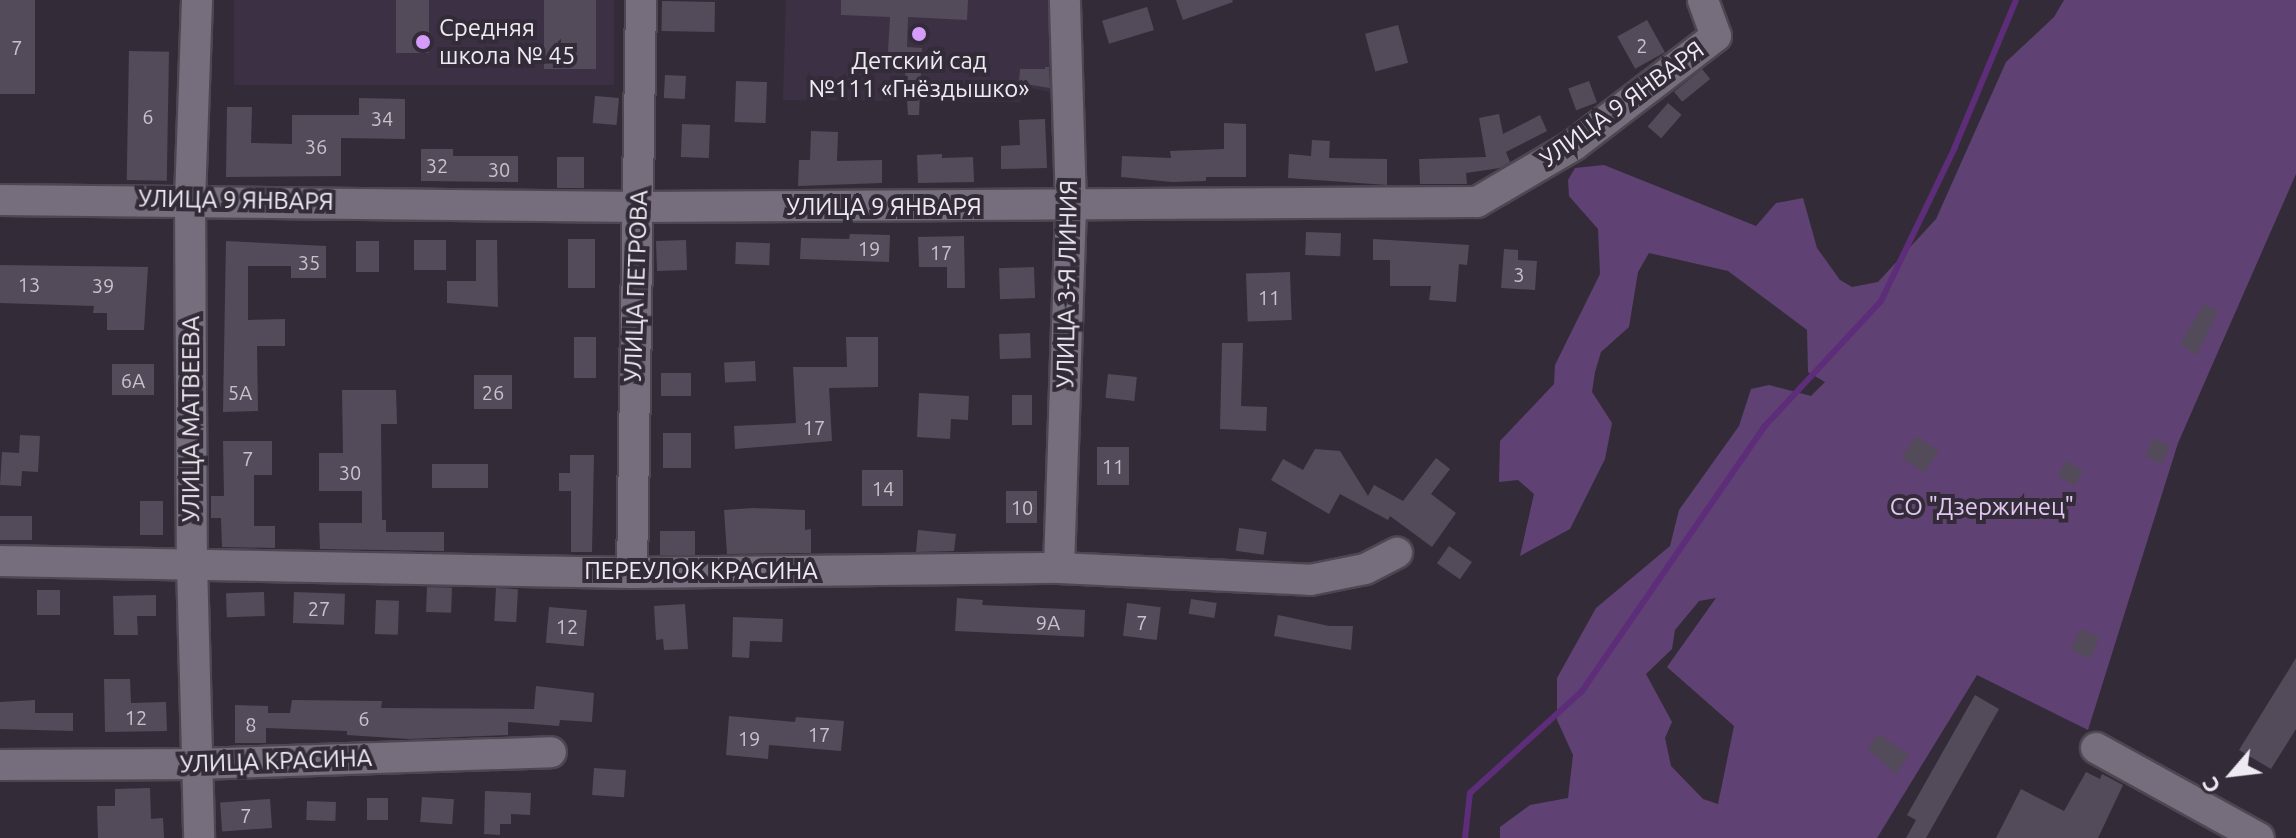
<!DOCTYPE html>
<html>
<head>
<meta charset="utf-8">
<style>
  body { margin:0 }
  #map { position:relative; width:2296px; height:838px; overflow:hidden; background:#332c38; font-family:Ubuntu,sans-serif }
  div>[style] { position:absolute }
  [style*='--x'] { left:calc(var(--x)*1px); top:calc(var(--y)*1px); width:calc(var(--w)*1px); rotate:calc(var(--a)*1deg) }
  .built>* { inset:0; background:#3c3144; transform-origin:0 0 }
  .green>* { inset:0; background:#5f4273 }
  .stream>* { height:6px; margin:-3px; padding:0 3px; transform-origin:3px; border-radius:3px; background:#5d2d79 }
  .building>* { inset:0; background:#534b59; transform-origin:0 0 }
  .roads { filter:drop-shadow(2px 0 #4e4752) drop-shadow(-2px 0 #4e4752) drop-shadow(0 2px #4e4752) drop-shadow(0 -2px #4e4752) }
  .minor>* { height:30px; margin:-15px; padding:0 15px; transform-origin:15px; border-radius:15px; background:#766e7d }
  .dots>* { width:22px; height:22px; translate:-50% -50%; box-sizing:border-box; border:4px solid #332c38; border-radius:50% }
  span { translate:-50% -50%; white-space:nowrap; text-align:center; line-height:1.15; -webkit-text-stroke:8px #332c38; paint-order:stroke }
  .number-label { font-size:20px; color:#c7c2cc }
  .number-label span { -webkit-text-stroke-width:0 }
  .poi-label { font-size:24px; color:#eeeaf2 }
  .left { translate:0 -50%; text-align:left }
  .street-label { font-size:24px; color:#eeeaf2 }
  .park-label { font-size:24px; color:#e1c8f3 }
  .north { position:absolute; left:2192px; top:734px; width:80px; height:80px; -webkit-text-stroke:6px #332c38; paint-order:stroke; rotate:242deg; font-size:22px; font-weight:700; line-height:32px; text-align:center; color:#eeeaf2 }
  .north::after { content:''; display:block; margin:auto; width:28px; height:36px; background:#eeeaf2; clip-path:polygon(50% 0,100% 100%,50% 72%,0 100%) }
</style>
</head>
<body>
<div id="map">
  <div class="built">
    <div style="left:234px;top:0;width:380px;height:85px"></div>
    <div style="clip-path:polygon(786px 0,1054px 0,1056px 93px,1021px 86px,1021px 102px,783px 100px)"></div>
  </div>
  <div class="green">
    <div style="clip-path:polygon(evenodd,2064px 0,2296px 0,2296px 174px,2178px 443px,2088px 730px,1977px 675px,1877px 838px,1500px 838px,1500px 827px,1530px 805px,1568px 798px,1573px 755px,1557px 720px,1557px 678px,1596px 608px,1670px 546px,1679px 510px,1739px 426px,1751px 389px,1769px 385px,1811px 396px,1825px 382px,1808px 372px,1807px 330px,1728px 271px,1649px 253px,1638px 272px,1629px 327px,1601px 352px,1595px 372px,1592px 392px,1612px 423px,1605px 459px,1570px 529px,1520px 556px,1534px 494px,1518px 480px,1499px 482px,1500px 441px,1554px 384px,1555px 365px,1600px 274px,1598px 229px,1569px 196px,1568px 180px,1575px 168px,1604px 165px,1756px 226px,1776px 203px,1803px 198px,1817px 248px,1840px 280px,1852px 287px,1878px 282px,1936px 219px,2006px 62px,2054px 17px,2064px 0,1716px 598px,1667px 667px,1734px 726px,1718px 804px,1703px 799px,1671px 766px,1665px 738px,1672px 722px,1646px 674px,1672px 649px,1675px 630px,1699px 601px,1716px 598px)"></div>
  </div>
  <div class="stream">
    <div style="--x:1465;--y:838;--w:45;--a:-83.7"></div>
    <div style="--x:1470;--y:793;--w:151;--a:-42.3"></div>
    <div style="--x:1582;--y:691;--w:321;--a:-55.4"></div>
    <div style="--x:1764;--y:427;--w:172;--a:-47.1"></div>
    <div style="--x:1881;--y:301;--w:169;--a:-64.3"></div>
    <div style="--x:1954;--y:149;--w:161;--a:-67.4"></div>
  </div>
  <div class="building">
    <div style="left:0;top:0;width:35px;height:94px"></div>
    <div style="left:396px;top:0;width:33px;height:53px"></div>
    <div style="left:544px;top:0;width:52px;height:69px"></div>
    <div style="clip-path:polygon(841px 0,968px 0,967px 20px,908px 17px,907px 47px,922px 48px,919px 115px,908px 115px,904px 52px,888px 52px,890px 17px,841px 15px)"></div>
    <div style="clip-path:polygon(1176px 0,1232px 0,1233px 2px,1183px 20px)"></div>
    <div style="left:662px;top:1px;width:53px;height:30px;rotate:1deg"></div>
    <div style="left:1147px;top:7px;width:24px;height:47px;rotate:73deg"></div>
    <div style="left:1647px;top:20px;width:37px;height:34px;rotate:61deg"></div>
    <div style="left:1398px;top:25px;width:39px;height:34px;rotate:75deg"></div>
    <div style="left:129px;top:51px;width:40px;height:129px;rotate:1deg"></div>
    <div style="clip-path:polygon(1045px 67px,1049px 67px,1050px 88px,1019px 83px,1020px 69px,1045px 69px)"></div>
    <div style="left:1702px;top:69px;width:13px;height:36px;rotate:51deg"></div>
    <div style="left:665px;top:75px;width:21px;height:23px;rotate:3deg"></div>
    <div style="left:736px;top:81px;width:31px;height:41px;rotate:2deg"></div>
    <div style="left:1589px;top:81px;width:23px;height:22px;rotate:70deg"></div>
    <div style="left:595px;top:96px;width:24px;height:27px;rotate:5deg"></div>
    <div style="clip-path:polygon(359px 98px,405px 99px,405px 139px,341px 138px,341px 176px,226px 177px,227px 107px,252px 107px,251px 143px,292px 144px,292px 115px,359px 115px)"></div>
    <div style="left:1668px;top:103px;width:18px;height:31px;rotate:41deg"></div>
    <div style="clip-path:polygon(1499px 114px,1503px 134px,1540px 115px,1547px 131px,1506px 152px,1510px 162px,1500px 168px,1466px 173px,1467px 184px,1420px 184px,1419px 159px,1486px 157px,1479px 118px)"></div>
    <div style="clip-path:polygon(1045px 119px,1047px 168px,1001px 169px,1001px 146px,1020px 145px,1019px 120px)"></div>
    <div style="clip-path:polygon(1224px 123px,1246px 124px,1246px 177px,1206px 177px,1206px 181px,1172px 182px,1121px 177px,1122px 156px,1171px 158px,1170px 151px,1224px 149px)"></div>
    <div style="left:682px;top:124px;width:28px;height:33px;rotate:2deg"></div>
    <div style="clip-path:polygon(811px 131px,838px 132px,837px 161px,882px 160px,882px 183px,798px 186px,799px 160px,810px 160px)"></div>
    <div style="clip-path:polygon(1312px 140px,1330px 141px,1329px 158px,1387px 159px,1387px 185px,1288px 178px,1289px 154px,1311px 156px)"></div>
    <div style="clip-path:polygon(421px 149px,453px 149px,453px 156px,518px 156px,518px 182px,421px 181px)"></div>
    <div style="clip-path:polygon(942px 154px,942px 158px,973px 157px,974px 182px,918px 183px,917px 155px)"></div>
    <div style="left:557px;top:157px;width:27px;height:31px"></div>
    <div style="left:1306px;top:232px;width:35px;height:23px;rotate:2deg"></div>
    <div style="clip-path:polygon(850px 234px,890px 235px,889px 262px,800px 259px,801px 238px,849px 239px)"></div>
    <div style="clip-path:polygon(964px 236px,965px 288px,947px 288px,947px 267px,919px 267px,918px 237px)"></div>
    <div style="left:568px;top:239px;width:27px;height:49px"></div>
    <div style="clip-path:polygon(1373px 239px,1469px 245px,1467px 265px,1459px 264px,1456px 302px,1429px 300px,1431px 286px,1390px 286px,1390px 260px,1373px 260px)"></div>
    <div style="left:414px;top:240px;width:32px;height:30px"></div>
    <div style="clip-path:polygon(476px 240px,497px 240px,498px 307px,447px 303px,447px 281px,476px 281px)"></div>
    <div style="left:686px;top:240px;width:30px;height:30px;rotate:88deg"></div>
    <div style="clip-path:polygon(226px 241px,326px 246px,326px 278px,291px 278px,291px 266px,248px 266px,248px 320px,285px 319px,285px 346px,257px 346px,258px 411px,223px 412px)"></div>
    <div style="left:356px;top:241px;width:23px;height:31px"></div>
    <div style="left:736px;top:242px;width:34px;height:22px;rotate:2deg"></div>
    <div style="clip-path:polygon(1504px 249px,1518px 250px,1518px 260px,1537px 261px,1535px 290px,1501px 288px)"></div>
    <div style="clip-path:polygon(0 265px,148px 267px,144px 330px,107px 330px,107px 313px,93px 313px,94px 306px,0 303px)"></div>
    <div style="left:1034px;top:267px;width:31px;height:35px;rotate:88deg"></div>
    <div style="left:1290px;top:272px;width:48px;height:44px;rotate:88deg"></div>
    <div style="clip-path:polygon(2204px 304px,2218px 311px,2197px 355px,2180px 344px)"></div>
    <div style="left:1030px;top:333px;width:25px;height:31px;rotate:88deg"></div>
    <div style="left:574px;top:337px;width:22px;height:41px"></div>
    <div style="clip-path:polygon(846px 337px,878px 337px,878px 387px,829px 388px,832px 441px,735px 449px,734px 426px,796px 423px,793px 367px,847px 367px)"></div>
    <div style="clip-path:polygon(1222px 343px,1243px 343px,1241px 406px,1267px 407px,1266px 431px,1220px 429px)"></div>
    <div style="left:755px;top:361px;width:20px;height:31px;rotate:87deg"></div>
    <div style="left:112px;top:364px;width:42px;height:31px"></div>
    <div style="left:661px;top:373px;width:30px;height:23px"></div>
    <div style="left:1108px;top:374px;width:29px;height:24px;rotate:6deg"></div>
    <div style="left:474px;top:375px;width:38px;height:34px"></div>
    <div style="clip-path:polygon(342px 390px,396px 390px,397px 424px,381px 424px,382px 520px,386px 520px,386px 532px,444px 532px,444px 551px,320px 549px,319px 523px,362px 523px,362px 491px,319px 491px,319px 453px,343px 453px)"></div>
    <div style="clip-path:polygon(919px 393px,969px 396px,968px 420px,951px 419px,950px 439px,917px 437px)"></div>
    <div style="left:1012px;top:395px;width:20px;height:30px"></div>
    <div style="left:663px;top:433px;width:28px;height:35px"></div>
    <div style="clip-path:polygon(20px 435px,40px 436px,38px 472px,22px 471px,21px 486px,0 485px,2px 452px,19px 453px)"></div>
    <div style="left:1916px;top:436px;width:27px;height:26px;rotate:33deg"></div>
    <div style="left:2154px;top:438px;width:18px;height:20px;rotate:27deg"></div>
    <div style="clip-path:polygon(223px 441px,272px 441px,272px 475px,254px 475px,254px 526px,275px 526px,275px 548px,222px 547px,221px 518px,211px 518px,211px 496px,224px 496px)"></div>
    <div style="left:1097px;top:447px;width:32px;height:38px"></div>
    <div style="clip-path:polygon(1315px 449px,1340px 451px,1368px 496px,1374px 485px,1403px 501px,1436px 458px,1450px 469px,1431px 494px,1456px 513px,1432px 547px,1390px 516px,1388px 520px,1340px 494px,1329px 514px,1271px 480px,1283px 459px,1303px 470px)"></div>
    <div style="clip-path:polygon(570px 455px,594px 455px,592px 552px,571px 552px,571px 491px,559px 491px,559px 473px,570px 473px)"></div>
    <div style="left:2066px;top:461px;width:20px;height:17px;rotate:30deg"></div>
    <div style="left:432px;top:464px;width:56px;height:24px"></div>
    <div style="left:862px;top:470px;width:41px;height:36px"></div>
    <div style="left:1006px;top:491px;width:31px;height:32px"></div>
    <div style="left:140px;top:501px;width:23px;height:34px"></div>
    <div style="clip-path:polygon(753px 508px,805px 510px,805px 530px,811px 529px,811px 553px,727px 554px,724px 510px)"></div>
    <div style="left:32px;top:516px;width:24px;height:32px;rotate:90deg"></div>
    <div style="left:1239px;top:528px;width:28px;height:23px;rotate:8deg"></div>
    <div style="clip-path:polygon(918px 530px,956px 534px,954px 551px,916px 552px)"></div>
    <div style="left:660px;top:531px;width:35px;height:24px"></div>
    <div style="left:1449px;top:546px;width:28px;height:21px;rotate:35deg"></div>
    <div style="left:427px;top:587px;width:25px;height:25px;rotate:2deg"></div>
    <div style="left:496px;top:588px;width:22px;height:33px;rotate:3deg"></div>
    <div style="left:37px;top:590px;width:23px;height:25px"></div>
    <div style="left:264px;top:592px;width:24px;height:38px;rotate:88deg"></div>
    <div style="left:294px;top:592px;width:51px;height:31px;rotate:2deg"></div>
    <div style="clip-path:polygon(156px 595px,156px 616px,137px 616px,138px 635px,114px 635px,113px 596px)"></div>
    <div style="clip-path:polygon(957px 598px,983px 600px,982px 605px,1085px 610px,1084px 637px,955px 631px)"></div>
    <div style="left:1191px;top:599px;width:26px;height:15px;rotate:9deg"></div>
    <div style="left:376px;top:600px;width:23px;height:34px;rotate:2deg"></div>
    <div style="left:1127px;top:603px;width:34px;height:33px;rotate:7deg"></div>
    <div style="clip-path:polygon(685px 604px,688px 649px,664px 650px,663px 639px,656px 640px,654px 606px)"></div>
    <div style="left:549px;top:607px;width:38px;height:36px;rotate:5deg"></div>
    <div style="clip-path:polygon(1278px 615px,1329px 626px,1353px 626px,1351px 650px,1274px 636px)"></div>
    <div style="clip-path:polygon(733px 617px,783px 619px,782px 642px,750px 641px,749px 658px,732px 657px)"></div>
    <div style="left:2080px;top:629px;width:21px;height:23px;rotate:23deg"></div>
    <div style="clip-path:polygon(2296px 658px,2296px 729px,2271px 769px,2239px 750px)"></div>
    <div style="clip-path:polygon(104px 679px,130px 679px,131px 703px,166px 702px,167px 731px,105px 732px)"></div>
    <div style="clip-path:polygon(536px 686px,594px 693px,592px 722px,560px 720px,559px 726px,508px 722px,508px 735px,408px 739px,347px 735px,347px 731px,266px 728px,266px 743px,235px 743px,235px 705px,268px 706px,268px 713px,290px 713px,292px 700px,382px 701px,381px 708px,534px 709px)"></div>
    <div style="clip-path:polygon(1975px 695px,1999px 709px,1926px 838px,1906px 838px,1916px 820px,1907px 815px)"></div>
    <div style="clip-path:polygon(35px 700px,35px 713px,73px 713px,73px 731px,0 729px,0 702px)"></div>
    <div style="clip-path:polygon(729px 716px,795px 722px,796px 717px,844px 721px,841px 751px,769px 745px,768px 759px,726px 755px)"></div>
    <div style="clip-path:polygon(1878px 734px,1909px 755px,1896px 774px,1868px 749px)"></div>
    <div style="left:594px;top:768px;width:32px;height:27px;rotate:4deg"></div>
    <div style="clip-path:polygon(2086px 772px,2100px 779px,2102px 774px,2123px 785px,2098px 838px,1996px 838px,2021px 789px,2064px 811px)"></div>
    <div style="clip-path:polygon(150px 788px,151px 819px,163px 818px,164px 838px,98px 838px,97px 806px,115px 806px,115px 789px)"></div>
    <div style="clip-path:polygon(485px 791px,531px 793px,530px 815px,511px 814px,511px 824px,500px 824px,500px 835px,484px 834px)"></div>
    <div style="left:422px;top:797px;width:32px;height:25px;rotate:4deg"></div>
    <div style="left:367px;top:798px;width:21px;height:22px"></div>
    <div style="left:270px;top:799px;width:29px;height:50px;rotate:86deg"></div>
    <div style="left:307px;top:801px;width:29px;height:19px;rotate:2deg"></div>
  </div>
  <div class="roads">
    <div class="minor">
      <div style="--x:197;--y:0;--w:199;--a:92"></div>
      <div style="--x:190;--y:199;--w:364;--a:89.7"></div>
      <div style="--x:192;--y:563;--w:275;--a:88.5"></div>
      <div style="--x:0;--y:200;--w:640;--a:0.63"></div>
      <div style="--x:640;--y:207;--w:837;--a:-0.34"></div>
      <div style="--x:1477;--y:202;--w:113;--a:-30.4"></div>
      <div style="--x:1574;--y:145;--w:179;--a:-37.5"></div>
      <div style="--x:1716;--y:36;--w:38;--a:-110"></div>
      <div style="--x:0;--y:561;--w:632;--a:1.09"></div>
      <div style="--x:632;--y:573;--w:427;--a:-0.7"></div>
      <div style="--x:1059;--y:568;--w:251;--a:2.7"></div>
      <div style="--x:1310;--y:580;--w:56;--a:-11.3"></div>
      <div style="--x:1365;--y:569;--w:36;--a:-27"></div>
      <div style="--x:1059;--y:568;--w:362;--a:-88.1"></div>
      <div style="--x:1071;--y:206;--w:206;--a:-91.7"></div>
      <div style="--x:632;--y:573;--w:573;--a:-89.1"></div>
      <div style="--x:2096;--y:748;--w:186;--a:28.9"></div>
      <div style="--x:0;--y:765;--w:198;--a:-0.3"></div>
      <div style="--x:198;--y:764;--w:353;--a:-1.9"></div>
    </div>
  </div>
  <div class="dots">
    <div style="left:919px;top:34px;background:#d59cfb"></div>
    <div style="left:423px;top:42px;background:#d59cfb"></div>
  </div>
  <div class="number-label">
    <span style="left:1642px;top:45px">2</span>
    <span style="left:17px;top:47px">7</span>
    <span style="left:148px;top:116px">6</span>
    <span style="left:382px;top:118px">34</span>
    <span style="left:316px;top:146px">36</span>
    <span style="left:437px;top:165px">32</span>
    <span style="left:499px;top:169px">30</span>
    <span style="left:869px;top:248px">19</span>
    <span style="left:941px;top:252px">17</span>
    <span style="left:309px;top:262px">35</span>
    <span style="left:1519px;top:274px">3</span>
    <span style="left:29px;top:284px">13</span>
    <span style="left:103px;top:285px">39</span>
    <span style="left:1269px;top:297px">11</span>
    <span style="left:133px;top:380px">6А</span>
    <span style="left:240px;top:392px">5А</span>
    <span style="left:493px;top:392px">26</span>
    <span style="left:814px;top:427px">17</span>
    <span style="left:248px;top:458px">7</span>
    <span style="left:1113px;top:466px">11</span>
    <span style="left:350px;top:472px">30</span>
    <span style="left:883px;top:488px">14</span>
    <span style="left:1022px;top:507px">10</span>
    <span style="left:319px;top:608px">27</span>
    <span style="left:1048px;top:622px">9А</span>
    <span style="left:1142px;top:622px">7</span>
    <span style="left:567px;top:626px">12</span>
    <span style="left:136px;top:717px">12</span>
    <span style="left:364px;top:718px">6</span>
    <span style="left:251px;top:724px">8</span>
    <span style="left:819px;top:734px">17</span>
    <span style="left:749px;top:738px">19</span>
    <span style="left:246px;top:815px">7</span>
  </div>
  <div class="poi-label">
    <span class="left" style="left:439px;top:42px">Средняя<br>школа № 45</span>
    <span style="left:919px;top:75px">Детский сад<br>№111 «Гнёздышко»</span>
  </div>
  <div class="street-label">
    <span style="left:1622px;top:104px;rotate:-36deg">УЛИЦА 9 ЯНВАРЯ</span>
    <span style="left:236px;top:200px;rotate:1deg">УЛИЦА 9 ЯНВАРЯ</span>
    <span style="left:884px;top:207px">УЛИЦА 9 ЯНВАРЯ</span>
    <span style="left:1067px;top:284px;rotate:-89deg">УЛИЦА 3-Я ЛИНИЯ</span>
    <span style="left:636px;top:286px;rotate:-88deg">УЛИЦА ПЕТРОВА</span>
    <span style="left:191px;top:419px;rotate:-90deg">УЛИЦА МАТВЕЕВА</span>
    <span style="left:701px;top:571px">ПЕРЕУЛОК КРАСИНА</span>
    <span style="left:276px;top:761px;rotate:-2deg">УЛИЦА КРАСИНА</span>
  </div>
  <div class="park-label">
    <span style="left:1982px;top:507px">СО "Дзержинец"</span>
  </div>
  <div class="north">С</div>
</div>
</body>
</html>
